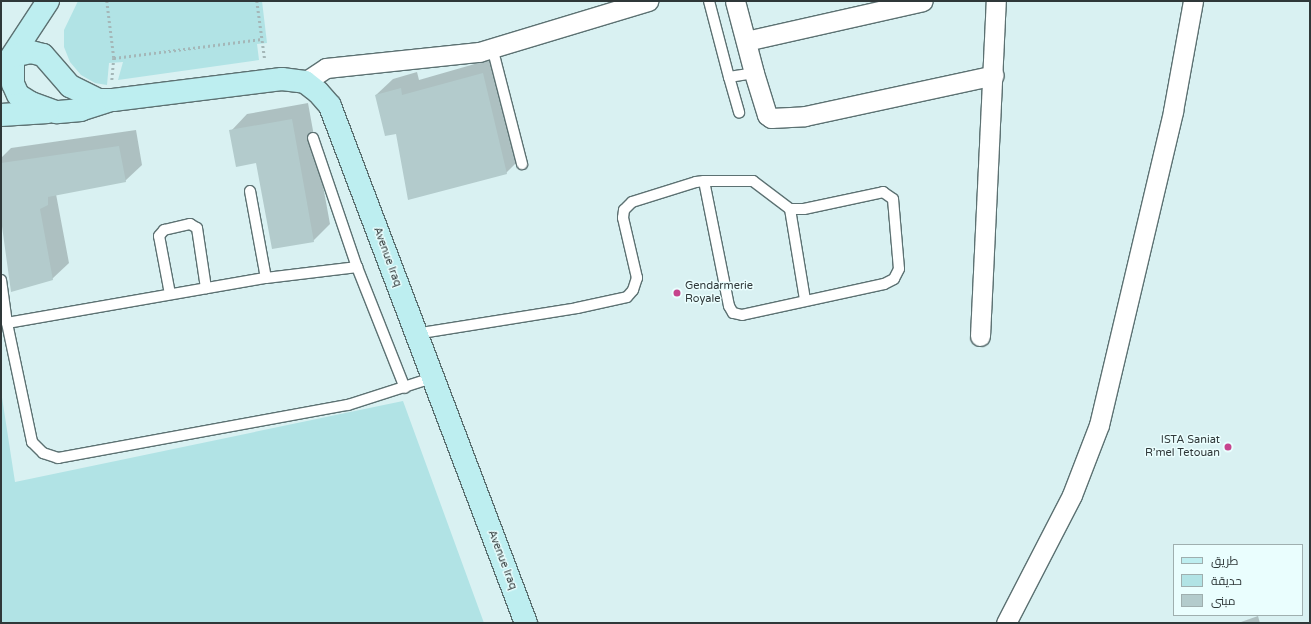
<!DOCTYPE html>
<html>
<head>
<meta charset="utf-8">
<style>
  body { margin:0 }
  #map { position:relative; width:1311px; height:624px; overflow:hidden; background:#d9f1f2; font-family:"Varela Round",Cairo,sans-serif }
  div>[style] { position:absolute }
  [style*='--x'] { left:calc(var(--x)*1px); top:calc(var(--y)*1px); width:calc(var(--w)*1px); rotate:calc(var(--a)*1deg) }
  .green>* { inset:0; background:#b1e3e5 }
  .shadow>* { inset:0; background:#0003 }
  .building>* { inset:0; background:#b3cbcc }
  .path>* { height:2.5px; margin-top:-1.25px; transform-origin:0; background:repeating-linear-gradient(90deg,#a4b7b8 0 2px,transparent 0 5px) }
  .roads { filter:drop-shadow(1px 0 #5c7172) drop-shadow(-1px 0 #5c7172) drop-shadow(0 1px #5c7172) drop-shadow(0 -1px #5c7172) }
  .lane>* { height:10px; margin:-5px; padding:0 5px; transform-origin:5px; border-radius:5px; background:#fff }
  .street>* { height:19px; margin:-9.5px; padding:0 9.5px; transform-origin:9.5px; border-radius:9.5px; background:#fff }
  .secondary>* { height:22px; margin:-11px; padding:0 11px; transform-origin:11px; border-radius:11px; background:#bdeef0 }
  .dots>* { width:11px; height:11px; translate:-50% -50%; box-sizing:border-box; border:2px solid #eafefe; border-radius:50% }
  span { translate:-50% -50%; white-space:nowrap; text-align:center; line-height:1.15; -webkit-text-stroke:3px #eafefe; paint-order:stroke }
  .street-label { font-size:11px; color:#2f3839 }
  .poi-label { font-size:11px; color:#2f3839 }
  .left { translate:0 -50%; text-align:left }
  .right { translate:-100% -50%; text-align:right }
  .frame { position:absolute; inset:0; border:2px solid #2f3839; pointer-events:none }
  .legend { position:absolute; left:1173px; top:544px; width:130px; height:72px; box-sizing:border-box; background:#eafefe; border:1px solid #9fafaf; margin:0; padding:5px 7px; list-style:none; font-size:12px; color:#2f3839 }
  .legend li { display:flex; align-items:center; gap:8px; height:20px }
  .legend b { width:20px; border:1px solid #9fafaf }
</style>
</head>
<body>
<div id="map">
  <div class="green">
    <div style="clip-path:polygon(78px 1px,262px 1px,267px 43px,257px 44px,259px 60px,118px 80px,123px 62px,109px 63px,107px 85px,95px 83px,81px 75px,70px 62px,64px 47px,64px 30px)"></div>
    <div style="clip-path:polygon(1px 391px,15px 482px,403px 401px,484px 623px,1px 623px)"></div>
  </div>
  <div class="shadow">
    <div style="clip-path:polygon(499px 57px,523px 156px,506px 173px,396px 133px,376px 95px,393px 79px,417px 72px,419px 80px)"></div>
    <div style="clip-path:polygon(308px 103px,330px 224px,313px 241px,257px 162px,231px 131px,247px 114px)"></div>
    <div style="clip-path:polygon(136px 130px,142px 165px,125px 181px,56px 194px,69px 263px,52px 279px,1px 212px,1px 158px,11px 148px)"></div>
    <div style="clip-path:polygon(1258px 616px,1260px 623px,1240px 623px,1241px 622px)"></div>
  </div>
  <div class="building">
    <div style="clip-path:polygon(483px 73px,507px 174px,408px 200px,396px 134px,385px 136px,375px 95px,401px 88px,402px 95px)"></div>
    <div style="clip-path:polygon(292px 119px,314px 242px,272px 249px,256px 163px,236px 167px,229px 130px)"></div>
    <div style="clip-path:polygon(119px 146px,126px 182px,48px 197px,48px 205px,40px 209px,53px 280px,11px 292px,1px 219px,1px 163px)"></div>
  </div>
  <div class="path">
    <div style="--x:107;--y:1;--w:57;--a:83"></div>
    <div style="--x:114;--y:58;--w:22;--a:95"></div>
    <div style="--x:257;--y:1;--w:60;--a:82.3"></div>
    <div style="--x:114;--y:58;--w:149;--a:-7.3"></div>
  </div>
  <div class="roads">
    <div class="lane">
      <div style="--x:709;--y:1;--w:79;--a:75.3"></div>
      <div style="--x:729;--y:77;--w:25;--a:-9"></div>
      <div style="--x:492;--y:47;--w:121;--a:75.6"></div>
      <div style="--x:729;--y:77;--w:37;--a:74"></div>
      <div style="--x:313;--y:138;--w:136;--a:71.2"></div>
      <div style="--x:357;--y:267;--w:130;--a:68.4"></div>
      <div style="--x:250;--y:191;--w:88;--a:79.6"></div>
      <div style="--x:790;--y:209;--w:92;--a:80.6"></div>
      <div style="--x:1;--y:280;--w:43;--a:82.1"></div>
      <div style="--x:7;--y:323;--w:122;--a:78.1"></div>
      <div style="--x:32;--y:442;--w:16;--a:45"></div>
      <div style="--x:43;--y:453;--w:16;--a:18"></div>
      <div style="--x:58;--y:458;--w:295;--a:-10.4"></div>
      <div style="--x:348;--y:405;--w:88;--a:-17.8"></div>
      <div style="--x:170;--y:294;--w:59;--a:-100.7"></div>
      <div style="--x:159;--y:236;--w:8;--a:-50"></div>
      <div style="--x:164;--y:230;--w:27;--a:-13"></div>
      <div style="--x:190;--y:224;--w:8;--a:30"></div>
      <div style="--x:197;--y:228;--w:61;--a:81.5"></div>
      <div style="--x:7;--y:323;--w:263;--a:-9.9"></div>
      <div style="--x:266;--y:278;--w:92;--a:-6.9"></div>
      <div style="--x:415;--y:334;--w:164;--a:-9.1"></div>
      <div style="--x:577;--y:308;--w:51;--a:-12.4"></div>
      <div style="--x:627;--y:297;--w:9;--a:-49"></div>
      <div style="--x:633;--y:290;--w:13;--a:-72"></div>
      <div style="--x:637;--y:278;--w:62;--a:-103.1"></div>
      <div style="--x:623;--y:218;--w:8;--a:-83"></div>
      <div style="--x:624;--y:210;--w:11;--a:-45"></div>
      <div style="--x:632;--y:202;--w:67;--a:-17.4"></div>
      <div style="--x:696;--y:182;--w:8;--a:-7"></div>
      <div style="--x:704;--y:181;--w:49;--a:0"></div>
      <div style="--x:753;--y:181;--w:46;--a:37.1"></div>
      <div style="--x:790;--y:209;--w:14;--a:0"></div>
      <div style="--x:804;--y:209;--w:81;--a:-12.1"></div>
      <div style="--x:883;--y:192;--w:12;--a:35"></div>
      <div style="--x:893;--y:199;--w:70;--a:85.1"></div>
      <div style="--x:899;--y:269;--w:11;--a:117"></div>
      <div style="--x:894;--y:279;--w:11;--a:153"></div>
      <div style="--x:884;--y:284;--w:145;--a:167.7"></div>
      <div style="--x:742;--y:315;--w:9;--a:-167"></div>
      <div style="--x:733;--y:313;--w:8;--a:-120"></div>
      <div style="--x:729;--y:306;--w:127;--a:-101.3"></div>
    </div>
    <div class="street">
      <div style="--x:735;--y:1;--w:74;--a:75.2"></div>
      <div style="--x:754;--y:73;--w:44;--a:72.8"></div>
      <div style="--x:767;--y:115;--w:5;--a:37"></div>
      <div style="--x:771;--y:118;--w:34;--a:-3"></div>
      <div style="--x:805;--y:116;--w:193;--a:-12.2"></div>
      <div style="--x:746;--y:41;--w:181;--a:-12.7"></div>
      <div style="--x:305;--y:82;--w:25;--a:-34"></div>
      <div style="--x:326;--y:68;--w:154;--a:-6"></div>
      <div style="--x:479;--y:52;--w:177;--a:-16.8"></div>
      <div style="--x:980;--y:336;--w:335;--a:-87.3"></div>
      <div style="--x:1006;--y:623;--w:144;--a:-62.7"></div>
      <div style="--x:1072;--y:495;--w:75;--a:-68.9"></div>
      <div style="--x:1099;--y:425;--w:323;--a:-76.7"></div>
      <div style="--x:1173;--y:111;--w:112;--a:-79.7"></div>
    </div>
    <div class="secondary">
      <div style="--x:8;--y:62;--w:73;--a:-56.7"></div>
      <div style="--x:111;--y:100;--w:32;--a:162"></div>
      <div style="--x:81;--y:110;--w:25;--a:175"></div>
      <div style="--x:56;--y:112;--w:27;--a:-160"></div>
      <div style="--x:31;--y:103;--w:15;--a:-148"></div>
      <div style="--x:18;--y:95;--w:12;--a:-114"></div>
      <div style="--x:13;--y:84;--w:28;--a:-90"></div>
      <div style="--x:13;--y:56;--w:18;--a:-13"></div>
      <div style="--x:31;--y:52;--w:12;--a:14"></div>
      <div style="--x:43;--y:55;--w:41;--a:48.9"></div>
      <div style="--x:70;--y:86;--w:32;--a:26"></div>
      <div style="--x:99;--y:100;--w:14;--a:0"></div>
      <div style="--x:113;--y:100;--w:170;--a:-7.1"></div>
      <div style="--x:282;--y:79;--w:23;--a:7"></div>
      <div style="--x:305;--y:82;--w:16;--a:38"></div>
      <div style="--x:318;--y:92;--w:18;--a:49"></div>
      <div style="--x:330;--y:106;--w:553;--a:69.24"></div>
      <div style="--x:1;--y:115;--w:47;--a:-3.7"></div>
    </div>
  </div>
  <div class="dots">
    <div style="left:677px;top:293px;background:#c6448d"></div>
    <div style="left:1228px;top:447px;background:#c6448d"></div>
  </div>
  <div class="street-label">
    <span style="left:387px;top:257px;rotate:70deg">Avenue Iraq</span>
    <span style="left:502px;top:560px;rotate:69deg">Avenue Iraq</span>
  </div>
  <div class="poi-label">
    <span class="left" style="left:685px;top:293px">Gendarmerie<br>Royale</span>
    <span class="right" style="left:1220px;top:447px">ISTA Saniat<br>R’mel Tetouan</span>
  </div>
  <div class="frame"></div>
  <ul class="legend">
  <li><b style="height:5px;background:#bdeef0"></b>طريق</li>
  <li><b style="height:11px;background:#b1e3e5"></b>حديقة</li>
  <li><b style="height:11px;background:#b3cbcc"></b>مبنى</li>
  </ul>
</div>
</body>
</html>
